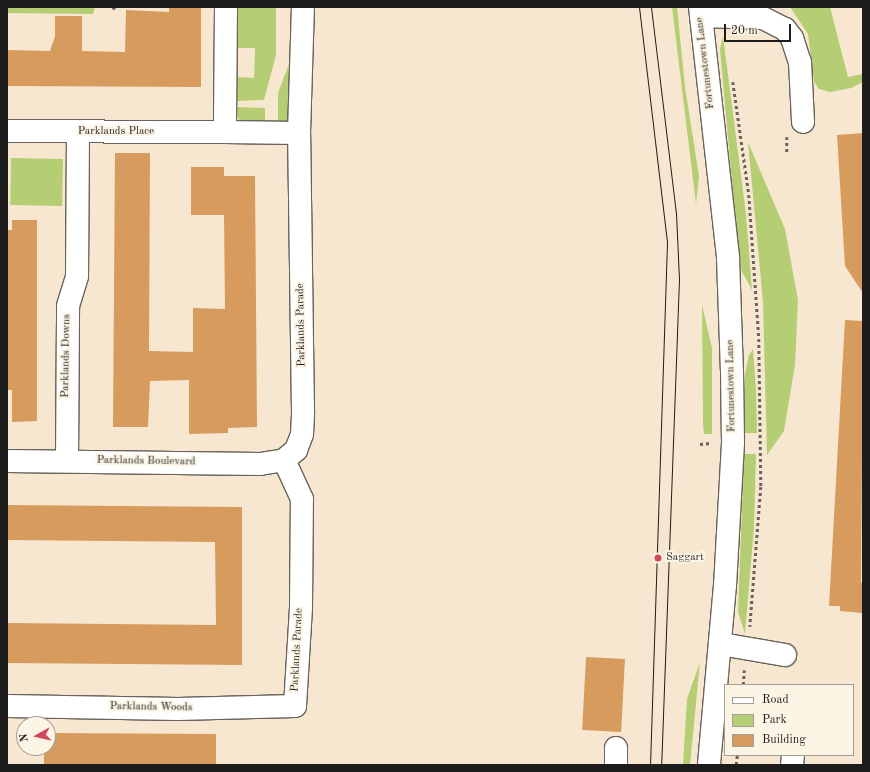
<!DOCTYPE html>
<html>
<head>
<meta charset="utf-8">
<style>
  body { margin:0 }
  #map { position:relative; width:870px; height:772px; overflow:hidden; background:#f8e7d0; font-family:"Old Standard TT",serif }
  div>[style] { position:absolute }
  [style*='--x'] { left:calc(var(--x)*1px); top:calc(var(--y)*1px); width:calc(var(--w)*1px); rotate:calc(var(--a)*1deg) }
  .green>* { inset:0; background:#b5ce73; transform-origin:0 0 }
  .building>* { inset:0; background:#d79b5e; transform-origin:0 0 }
  .path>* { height:2.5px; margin-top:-1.25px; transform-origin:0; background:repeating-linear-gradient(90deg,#69635b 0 3px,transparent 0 6px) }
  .roads { filter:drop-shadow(1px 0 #69635b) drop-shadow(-1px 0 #69635b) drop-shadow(0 1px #69635b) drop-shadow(0 -1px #69635b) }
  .minor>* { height:22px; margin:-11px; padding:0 11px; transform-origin:11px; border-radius:11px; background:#fff }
  .tram>* { height:1px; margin:-0.5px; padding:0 0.5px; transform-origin:0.5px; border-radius:0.5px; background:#1c1c1c }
  .dots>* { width:11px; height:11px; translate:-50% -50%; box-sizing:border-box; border:2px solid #fcf5e5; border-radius:50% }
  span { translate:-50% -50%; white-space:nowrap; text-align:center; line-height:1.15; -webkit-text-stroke:4px #fcf5e5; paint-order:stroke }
  .street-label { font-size:11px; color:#1c1c1c }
  .poi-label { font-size:11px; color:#1c1c1c }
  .left { translate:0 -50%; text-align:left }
  .frame { position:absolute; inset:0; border:8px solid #1c1c1c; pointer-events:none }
  .legend { position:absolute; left:724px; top:684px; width:130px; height:72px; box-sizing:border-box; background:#fcf5e5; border:1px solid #a29e95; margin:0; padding:5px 7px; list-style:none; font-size:12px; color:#1c1c1c }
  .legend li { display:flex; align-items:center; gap:8px; height:20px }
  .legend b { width:20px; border:1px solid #a29e95 }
  .north { position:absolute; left:16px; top:716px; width:40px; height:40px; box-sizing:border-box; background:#fcf5e5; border:1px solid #a29e95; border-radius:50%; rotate:262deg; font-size:11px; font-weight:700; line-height:16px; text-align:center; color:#1c1c1c }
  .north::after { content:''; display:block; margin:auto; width:14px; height:18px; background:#d1495b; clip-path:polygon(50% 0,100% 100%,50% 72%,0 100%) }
  .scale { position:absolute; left:724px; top:24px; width:67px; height:18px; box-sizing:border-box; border:2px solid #1c1c1c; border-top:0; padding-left:5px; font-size:12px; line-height:14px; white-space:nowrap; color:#1c1c1c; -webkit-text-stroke:3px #fcf5e5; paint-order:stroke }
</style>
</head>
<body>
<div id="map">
  <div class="green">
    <div style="clip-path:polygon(7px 7px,95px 7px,93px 14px,7px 13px)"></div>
    <div style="clip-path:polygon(237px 7px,276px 7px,276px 55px,264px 100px,236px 101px,236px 77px,254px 78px,255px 48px,236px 48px)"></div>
    <div style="clip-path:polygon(672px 7px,677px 7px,685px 87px,699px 176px,696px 204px)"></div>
    <div style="clip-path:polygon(790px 7px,830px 7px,848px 77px,863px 74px,863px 82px,851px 88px,830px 92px,819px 89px,814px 82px,808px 34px)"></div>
    <div style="clip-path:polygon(723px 36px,746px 214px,752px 290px,742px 272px,738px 248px,720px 49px)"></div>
    <div style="clip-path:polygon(290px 61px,289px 118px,287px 121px,278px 123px,278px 93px)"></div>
    <div style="clip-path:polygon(236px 107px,265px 108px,265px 122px,240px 121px,236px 115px)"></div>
    <div style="clip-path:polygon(748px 142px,785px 229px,798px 300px,795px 365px,784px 431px,767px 455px,763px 302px)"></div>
    <div style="left:11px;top:158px;width:52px;height:47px;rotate:1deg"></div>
    <div style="clip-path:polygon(702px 305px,712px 348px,712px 434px,704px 434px,703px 423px)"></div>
    <div style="clip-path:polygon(753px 349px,756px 390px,757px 433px,744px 433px,745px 374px,749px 355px)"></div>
    <div style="clip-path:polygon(744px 454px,756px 454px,754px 527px,745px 634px,738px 612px)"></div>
    <div style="clip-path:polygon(700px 662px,690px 765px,683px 765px,687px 699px)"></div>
  </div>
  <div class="building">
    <div style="clip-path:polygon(169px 7px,201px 7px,201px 87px,7px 86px,7px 50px,50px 51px,55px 36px,55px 16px,82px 16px,82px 51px,125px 52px,126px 10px,169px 12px)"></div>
    <div style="clip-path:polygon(863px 133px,863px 293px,845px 266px,837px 135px)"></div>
    <div style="clip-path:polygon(115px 153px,150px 153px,149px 351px,193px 352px,193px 308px,225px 309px,224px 215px,191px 215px,191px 167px,224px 167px,224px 176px,255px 176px,257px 427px,228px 428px,228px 433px,189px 434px,189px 380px,150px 381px,148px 427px,113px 427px)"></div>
    <div style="clip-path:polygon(12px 220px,37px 220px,37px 421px,12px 422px,12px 390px,7px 390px,7px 230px,12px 230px)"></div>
    <div style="clip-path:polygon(845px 320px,863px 321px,861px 583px,863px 583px,863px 613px,840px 611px,840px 606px,829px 606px)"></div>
    <div style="clip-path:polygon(7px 505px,242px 507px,242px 665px,7px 663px,7px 623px,216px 625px,215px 542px,7px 540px)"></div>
    <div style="left:586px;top:657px;width:39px;height:73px;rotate:3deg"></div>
    <div style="clip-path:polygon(48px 733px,216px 734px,216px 765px,44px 765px,44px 748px,48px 748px)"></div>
  </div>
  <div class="path">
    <div style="--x:113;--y:7;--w:3;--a:45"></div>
    <div style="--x:733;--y:82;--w:114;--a:81.9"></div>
    <div style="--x:749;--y:195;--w:144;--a:86"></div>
    <div style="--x:759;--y:339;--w:148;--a:89.2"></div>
    <div style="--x:761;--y:487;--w:140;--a:94.5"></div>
    <div style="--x:787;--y:137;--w:17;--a:90"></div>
    <div style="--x:700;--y:444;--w:11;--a:-5"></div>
    <div style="--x:743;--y:685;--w:15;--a:-86"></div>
    <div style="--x:736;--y:765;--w:10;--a:-84"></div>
  </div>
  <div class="roads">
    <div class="minor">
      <div style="--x:226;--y:7;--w:125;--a:90.5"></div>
      <div style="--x:225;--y:132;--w:74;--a:0.8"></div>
      <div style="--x:700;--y:7;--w:253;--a:83.6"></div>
      <div style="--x:728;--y:258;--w:113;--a:88"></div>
      <div style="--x:732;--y:371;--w:72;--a:89.2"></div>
      <div style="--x:733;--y:443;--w:142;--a:93.2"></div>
      <div style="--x:725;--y:585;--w:181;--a:95.1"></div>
      <div style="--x:701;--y:16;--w:62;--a:1.8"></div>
      <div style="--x:763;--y:18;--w:25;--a:27"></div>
      <div style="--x:785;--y:29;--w:11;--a:52"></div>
      <div style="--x:792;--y:38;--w:25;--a:72"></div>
      <div style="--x:800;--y:62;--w:60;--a:87.1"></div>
      <div style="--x:7;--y:131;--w:218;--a:0.3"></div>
      <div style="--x:284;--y:460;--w:16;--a:-40"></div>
      <div style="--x:296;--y:450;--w:17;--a:-69"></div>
      <div style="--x:302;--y:434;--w:22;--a:-87"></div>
      <div style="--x:303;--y:412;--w:279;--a:-90.8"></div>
      <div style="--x:299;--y:133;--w:126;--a:-88.2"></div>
      <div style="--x:7;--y:461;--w:253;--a:0.7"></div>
      <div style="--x:260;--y:464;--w:24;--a:-9"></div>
      <div style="--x:67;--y:461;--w:155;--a:-89.6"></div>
      <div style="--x:68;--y:306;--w:31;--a:-73"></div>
      <div style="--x:77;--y:276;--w:145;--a:-89.6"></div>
      <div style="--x:721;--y:644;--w:65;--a:9.8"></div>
      <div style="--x:7;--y:706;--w:171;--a:1"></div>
      <div style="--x:178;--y:709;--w:117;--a:-1.5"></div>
      <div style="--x:295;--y:706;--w:99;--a:-86.5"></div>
      <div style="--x:301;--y:607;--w:108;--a:-89.5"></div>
      <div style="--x:302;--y:499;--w:43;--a:-114.8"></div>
      <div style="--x:616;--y:765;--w:17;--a:-90"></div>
      <div style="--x:792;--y:765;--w:10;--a:-84"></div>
    </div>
  </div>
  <div class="tram">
    <div style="--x:639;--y:7;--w:237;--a:83.2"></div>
    <div style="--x:667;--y:242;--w:523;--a:91.86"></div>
    <div style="--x:651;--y:7;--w:208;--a:83.1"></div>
    <div style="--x:676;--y:213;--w:66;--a:87.4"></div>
    <div style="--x:679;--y:279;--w:486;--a:92.1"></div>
  </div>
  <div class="dots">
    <div style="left:658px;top:558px;background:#d1495b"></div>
  </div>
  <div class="street-label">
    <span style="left:706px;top:63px;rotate:-97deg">Fortunestown Lane</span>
    <span style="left:116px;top:132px">Parklands Place</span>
    <span style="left:302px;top:325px;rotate:-91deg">Parklands Parade</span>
    <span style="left:67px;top:356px;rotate:-89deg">Parklands Downs</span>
    <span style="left:732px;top:386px;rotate:-91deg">Fortunestown Lane</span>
    <span style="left:146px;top:462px;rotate:1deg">Parklands Boulevard</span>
    <span style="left:298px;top:650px;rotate:-87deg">Parklands Parade</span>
    <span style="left:151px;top:708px;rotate:1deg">Parklands Woods</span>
  </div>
  <div class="poi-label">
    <span class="left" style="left:666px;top:558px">Saggart</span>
  </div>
  <div class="frame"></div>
  <ul class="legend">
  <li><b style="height:5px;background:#fff"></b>Road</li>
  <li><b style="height:11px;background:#b5ce73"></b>Park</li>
  <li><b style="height:11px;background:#d79b5e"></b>Building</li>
  </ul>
  <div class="north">N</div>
  <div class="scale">20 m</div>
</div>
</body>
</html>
